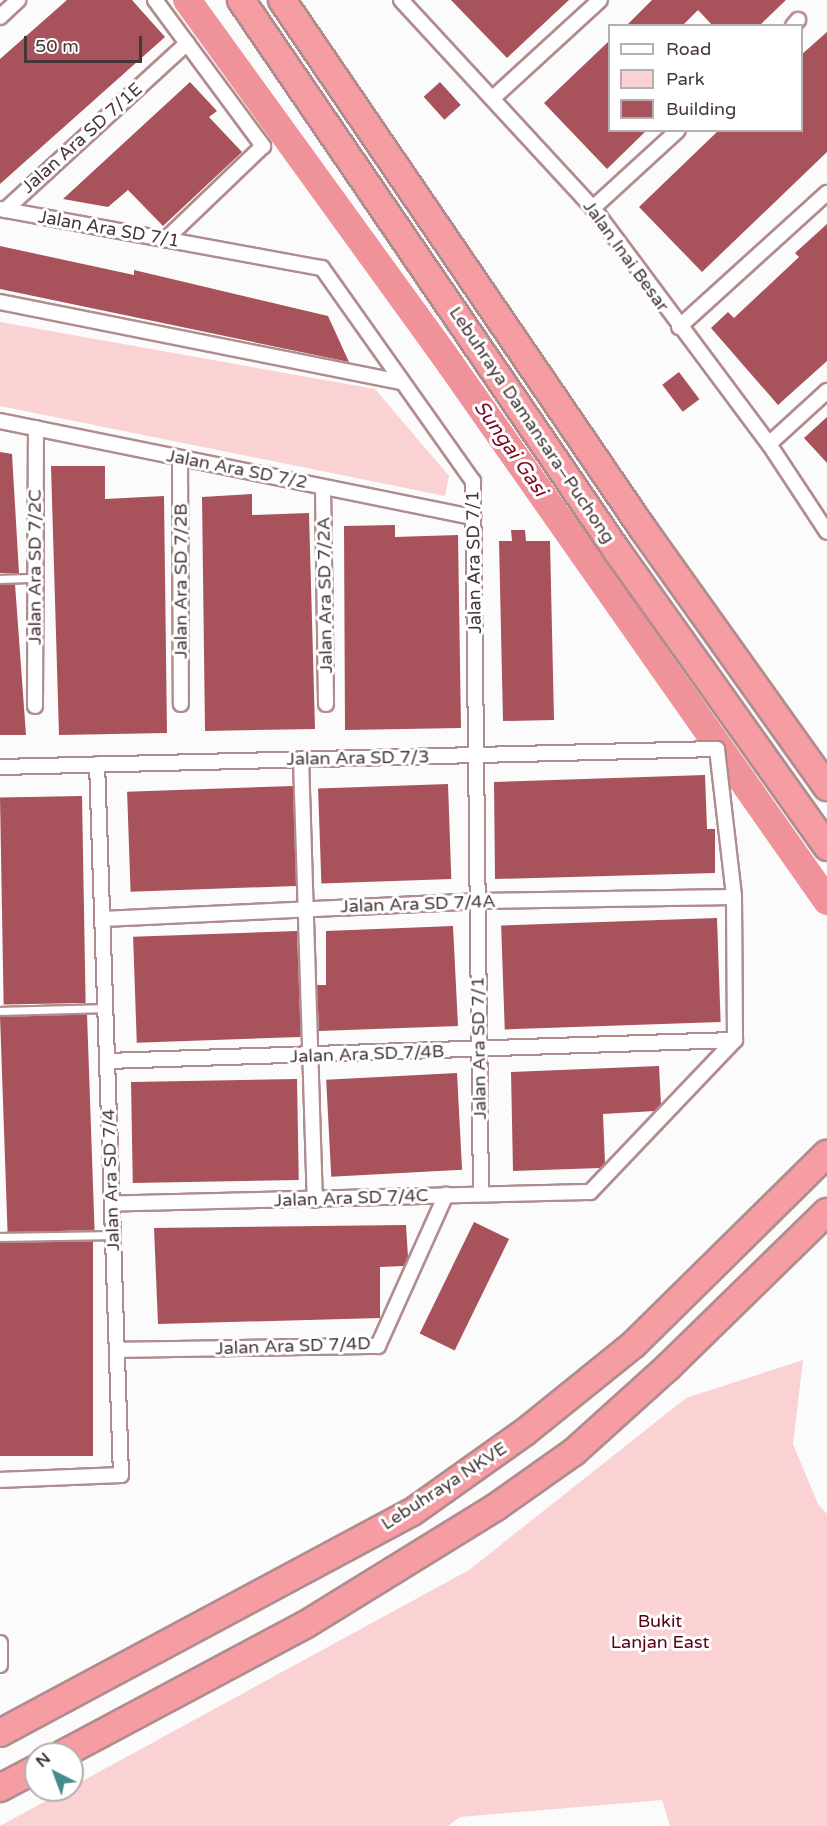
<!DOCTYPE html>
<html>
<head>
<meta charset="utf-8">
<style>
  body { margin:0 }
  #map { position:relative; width:827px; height:1826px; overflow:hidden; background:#fbfbfb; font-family:"Varela Round",sans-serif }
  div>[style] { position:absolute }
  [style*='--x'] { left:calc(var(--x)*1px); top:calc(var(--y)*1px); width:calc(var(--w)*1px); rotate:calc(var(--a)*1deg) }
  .green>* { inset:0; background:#fad2d4 }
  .river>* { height:28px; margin:-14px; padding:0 14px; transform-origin:14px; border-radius:14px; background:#f0929a }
  .building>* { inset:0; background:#a8525b; transform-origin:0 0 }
  .roads { filter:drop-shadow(2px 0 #b18c8e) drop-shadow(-2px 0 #b18c8e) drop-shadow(0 2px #b18c8e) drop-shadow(0 -2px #b18c8e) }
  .lane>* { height:7px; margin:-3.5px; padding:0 3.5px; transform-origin:3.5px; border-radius:3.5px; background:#fff }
  .street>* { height:14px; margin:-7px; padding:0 7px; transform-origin:7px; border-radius:7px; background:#fff }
  .highway>* { height:26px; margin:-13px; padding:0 13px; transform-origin:13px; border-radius:13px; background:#f69da4 }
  span { translate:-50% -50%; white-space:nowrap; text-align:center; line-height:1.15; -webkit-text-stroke:6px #fff; paint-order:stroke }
  .street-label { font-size:18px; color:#463637 }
  .park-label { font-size:18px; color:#550017 }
  .water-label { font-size:20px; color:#7b0827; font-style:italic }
  .legend { position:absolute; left:608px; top:24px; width:195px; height:108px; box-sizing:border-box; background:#fff; border:2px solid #b5afaf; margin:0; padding:8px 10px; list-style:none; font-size:18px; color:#463637 }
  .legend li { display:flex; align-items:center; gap:12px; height:30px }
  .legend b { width:30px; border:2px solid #b5afaf }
  .north { position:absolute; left:24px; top:1742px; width:60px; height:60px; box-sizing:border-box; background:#fff; border:2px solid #b5afaf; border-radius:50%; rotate:318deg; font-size:16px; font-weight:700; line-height:24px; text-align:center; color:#463637 }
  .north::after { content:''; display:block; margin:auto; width:21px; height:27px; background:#448c8c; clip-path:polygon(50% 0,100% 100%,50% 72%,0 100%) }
  .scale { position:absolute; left:24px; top:36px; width:118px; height:27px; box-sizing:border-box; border:3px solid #463637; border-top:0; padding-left:8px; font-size:18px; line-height:21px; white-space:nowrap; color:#463637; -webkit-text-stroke:4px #fff; paint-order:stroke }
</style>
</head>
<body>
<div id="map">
  <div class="green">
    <div style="clip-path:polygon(0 322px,375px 389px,449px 476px,445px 496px,0 406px)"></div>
    <div style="clip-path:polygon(803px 1360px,793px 1444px,818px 1504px,827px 1514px,827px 1826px,670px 1826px,662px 1800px,460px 1817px,448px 1826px,0 1826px,469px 1570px,686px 1398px)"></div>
  </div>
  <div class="river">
    <div style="--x:187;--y:0;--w:438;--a:54.1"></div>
    <div style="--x:444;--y:355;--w:667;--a:54.95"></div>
  </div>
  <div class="building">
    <div style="clip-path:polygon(67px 0,132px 0,165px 37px,0 184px,0 59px)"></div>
    <div style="clip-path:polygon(451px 0,569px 0,507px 58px)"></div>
    <div style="clip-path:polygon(652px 0,786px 0,759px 26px,713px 26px,698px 10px,682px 26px,626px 26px)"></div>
    <div style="clip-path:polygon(827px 32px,827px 152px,702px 272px,639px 207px,719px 130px,801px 130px,801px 55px)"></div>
    <div style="clip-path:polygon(609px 41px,609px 130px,647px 130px,607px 169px,544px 103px)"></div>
    <div style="clip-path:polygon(190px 82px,217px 111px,209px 117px,242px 152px,163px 226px,128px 190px,108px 207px,63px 199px)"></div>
    <div style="left:440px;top:82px;width:31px;height:22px;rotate:48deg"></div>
    <div style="clip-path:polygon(827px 224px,827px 361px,778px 405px,711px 328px,728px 312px,734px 318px,799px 257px,795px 253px)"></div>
    <div style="clip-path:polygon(0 246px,134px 275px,134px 270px,328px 316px,349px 362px,0 289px)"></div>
    <div style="left:679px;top:372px;width:34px;height:21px;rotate:53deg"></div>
    <div style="clip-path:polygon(827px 417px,827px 463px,804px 438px)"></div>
    <div style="clip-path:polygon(0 452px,12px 454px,19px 573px,0 573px)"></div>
    <div style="clip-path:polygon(51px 466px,105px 466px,105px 499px,164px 496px,167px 733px,59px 735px)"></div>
    <div style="clip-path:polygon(252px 494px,252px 515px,309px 513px,315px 729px,205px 731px,202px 497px)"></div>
    <div style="clip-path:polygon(395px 525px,395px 537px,458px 535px,461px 728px,345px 730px,344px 526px)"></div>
    <div style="clip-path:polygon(511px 530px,525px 530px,526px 541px,550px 541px,554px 720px,503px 721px,499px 541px,512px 541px)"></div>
    <div style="clip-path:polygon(15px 584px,26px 735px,0 735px,0 585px)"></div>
    <div style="clip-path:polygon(705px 775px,707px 829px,715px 829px,715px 873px,495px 879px,494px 782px)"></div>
    <div style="left:448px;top:784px;width:95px;height:130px;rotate:88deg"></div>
    <div style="left:293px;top:786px;width:100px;height:166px;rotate:88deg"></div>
    <div style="left:82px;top:796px;width:207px;height:82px;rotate:89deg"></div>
    <div style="left:717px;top:918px;width:104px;height:216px;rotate:88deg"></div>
    <div style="clip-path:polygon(453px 926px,458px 1026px,319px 1031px,317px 985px,326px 985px,326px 931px)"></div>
    <div style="left:297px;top:931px;width:106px;height:164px;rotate:88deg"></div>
    <div style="left:87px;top:1014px;width:216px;height:87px;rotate:88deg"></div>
    <div style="clip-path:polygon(659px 1066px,661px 1105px,655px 1111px,603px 1114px,605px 1163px,600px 1168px,513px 1171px,511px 1072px)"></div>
    <div style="left:457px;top:1073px;width:97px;height:131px;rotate:87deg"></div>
    <div style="left:297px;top:1079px;width:101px;height:166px;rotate:89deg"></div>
    <div style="left:474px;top:1222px;width:39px;height:124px;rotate:26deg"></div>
    <div style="clip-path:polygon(406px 1225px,408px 1257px,404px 1266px,380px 1267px,380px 1318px,158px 1324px,154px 1228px)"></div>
    <div style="left:93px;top:1241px;width:215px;height:93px;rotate:90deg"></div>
  </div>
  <div class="roads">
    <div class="lane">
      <div style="--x:0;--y:579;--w:34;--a:-2"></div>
      <div style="--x:0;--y:1011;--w:105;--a:-1.6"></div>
      <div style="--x:0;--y:1237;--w:113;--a:-1"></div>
    </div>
    <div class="street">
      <div style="--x:155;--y:0;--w:182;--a:53.5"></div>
      <div style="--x:263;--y:146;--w:134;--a:136.2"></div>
      <div style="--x:401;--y:0;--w:283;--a:47.3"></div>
      <div style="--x:593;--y:208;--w:294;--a:53.3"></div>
      <div style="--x:769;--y:444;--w:105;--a:56.6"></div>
      <div style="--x:0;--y:17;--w:25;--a:-43"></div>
      <div style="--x:793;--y:26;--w:8;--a:-50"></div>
      <div style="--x:493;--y:98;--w:145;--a:-42.5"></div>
      <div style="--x:593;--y:208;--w:115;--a:-42.5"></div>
      <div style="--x:0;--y:209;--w:327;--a:10.4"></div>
      <div style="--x:322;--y:268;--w:261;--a:54.7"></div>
      <div style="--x:473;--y:481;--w:713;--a:89.36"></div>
      <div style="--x:5;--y:210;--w:247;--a:-42.5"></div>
      <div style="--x:0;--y:302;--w:410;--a:11.3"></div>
      <div style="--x:679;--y:327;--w:200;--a:-42.2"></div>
      <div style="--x:0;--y:421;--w:483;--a:11.5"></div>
      <div style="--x:769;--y:444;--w:79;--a:-42.4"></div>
      <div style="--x:180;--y:458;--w:246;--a:89.8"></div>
      <div style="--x:323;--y:487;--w:217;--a:89.2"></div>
      <div style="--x:35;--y:706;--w:278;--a:-89.8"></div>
      <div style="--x:301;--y:759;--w:441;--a:88.2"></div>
      <div style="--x:0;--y:767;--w:717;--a:-1.44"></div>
      <div style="--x:717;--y:749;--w:149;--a:83.4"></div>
      <div style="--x:734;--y:897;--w:143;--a:89.6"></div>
      <div style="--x:735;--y:1040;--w:210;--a:133.6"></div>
      <div style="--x:590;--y:1192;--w:478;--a:178.6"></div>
      <div style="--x:103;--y:919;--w:375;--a:-2.7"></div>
      <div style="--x:478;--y:901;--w:256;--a:-0.9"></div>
      <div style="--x:107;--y:1061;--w:628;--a:-1.92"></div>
      <div style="--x:117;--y:1350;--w:261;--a:-0.9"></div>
      <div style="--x:378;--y:1346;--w:166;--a:-65.8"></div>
      <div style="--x:0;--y:1480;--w:121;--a:-2.4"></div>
      <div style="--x:121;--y:1475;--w:711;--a:-91.93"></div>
      <div style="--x:0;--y:1643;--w:22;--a:90"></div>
    </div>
    <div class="highway">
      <div style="--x:241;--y:0;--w:667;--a:55.69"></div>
      <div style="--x:617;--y:551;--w:363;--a:54.6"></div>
      <div style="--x:282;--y:0;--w:640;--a:55.69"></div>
      <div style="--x:643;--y:529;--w:317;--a:54.5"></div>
      <div style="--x:0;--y:1733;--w:466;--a:-28.2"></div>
      <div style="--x:411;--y:1513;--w:140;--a:-35.4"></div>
      <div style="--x:525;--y:1432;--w:140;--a:-38.9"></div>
      <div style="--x:634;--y:1344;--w:271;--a:-44.6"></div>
      <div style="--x:63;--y:1754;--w:274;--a:-28.1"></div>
      <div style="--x:305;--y:1625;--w:225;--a:-31.7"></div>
      <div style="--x:496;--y:1507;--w:95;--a:-35.2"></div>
      <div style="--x:574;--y:1452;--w:127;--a:-42.1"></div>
      <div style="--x:668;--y:1367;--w:222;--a:-44.3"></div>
      <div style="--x:0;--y:1788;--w:41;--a:-27.8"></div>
    </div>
  </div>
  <div class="street-label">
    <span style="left:82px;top:138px;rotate:-42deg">Jalan Ara SD 7/1E</span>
    <span style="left:109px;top:229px;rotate:10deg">Jalan Ara SD 7/1</span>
    <span style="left:626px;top:256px;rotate:54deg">Jalan Inai Besar</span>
    <span style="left:532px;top:425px;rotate:56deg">Lebuhraya Damansara–Puchong</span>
    <span style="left:237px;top:469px;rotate:11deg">Jalan Ara SD 7/2</span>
    <span style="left:474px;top:562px;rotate:-91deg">Jalan Ara SD 7/1</span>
    <span style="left:35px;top:567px;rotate:-90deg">Jalan Ara SD 7/2C</span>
    <span style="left:181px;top:581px;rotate:-90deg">Jalan Ara SD 7/2B</span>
    <span style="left:325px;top:595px;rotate:-91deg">Jalan Ara SD 7/2A</span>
    <span style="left:358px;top:758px;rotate:-1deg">Jalan Ara SD 7/3</span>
    <span style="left:418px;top:904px;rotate:-2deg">Jalan Ara SD 7/4A</span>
    <span style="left:479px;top:1048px;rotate:-91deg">Jalan Ara SD 7/1</span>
    <span style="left:367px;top:1054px;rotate:-2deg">Jalan Ara SD 7/4B</span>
    <span style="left:111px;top:1180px;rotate:-92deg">Jalan Ara SD 7/4</span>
    <span style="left:351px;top:1198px;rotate:-2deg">Jalan Ara SD 7/4C</span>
    <span style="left:293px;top:1346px;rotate:-2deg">Jalan Ara SD 7/4D</span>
    <span style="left:444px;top:1486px;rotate:-33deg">Lebuhraya NKVE</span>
  </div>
  <div class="park-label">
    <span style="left:660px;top:1632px">Bukit<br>Lanjan East</span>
  </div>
  <div class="water-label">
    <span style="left:510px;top:449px;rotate:55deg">Sungai Gasi</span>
  </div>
  <ul class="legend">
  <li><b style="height:8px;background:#fff"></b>Road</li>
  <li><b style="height:16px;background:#fad2d4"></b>Park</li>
  <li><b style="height:16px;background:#a8525b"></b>Building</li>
  </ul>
  <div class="north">N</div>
  <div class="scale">50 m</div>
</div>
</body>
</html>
